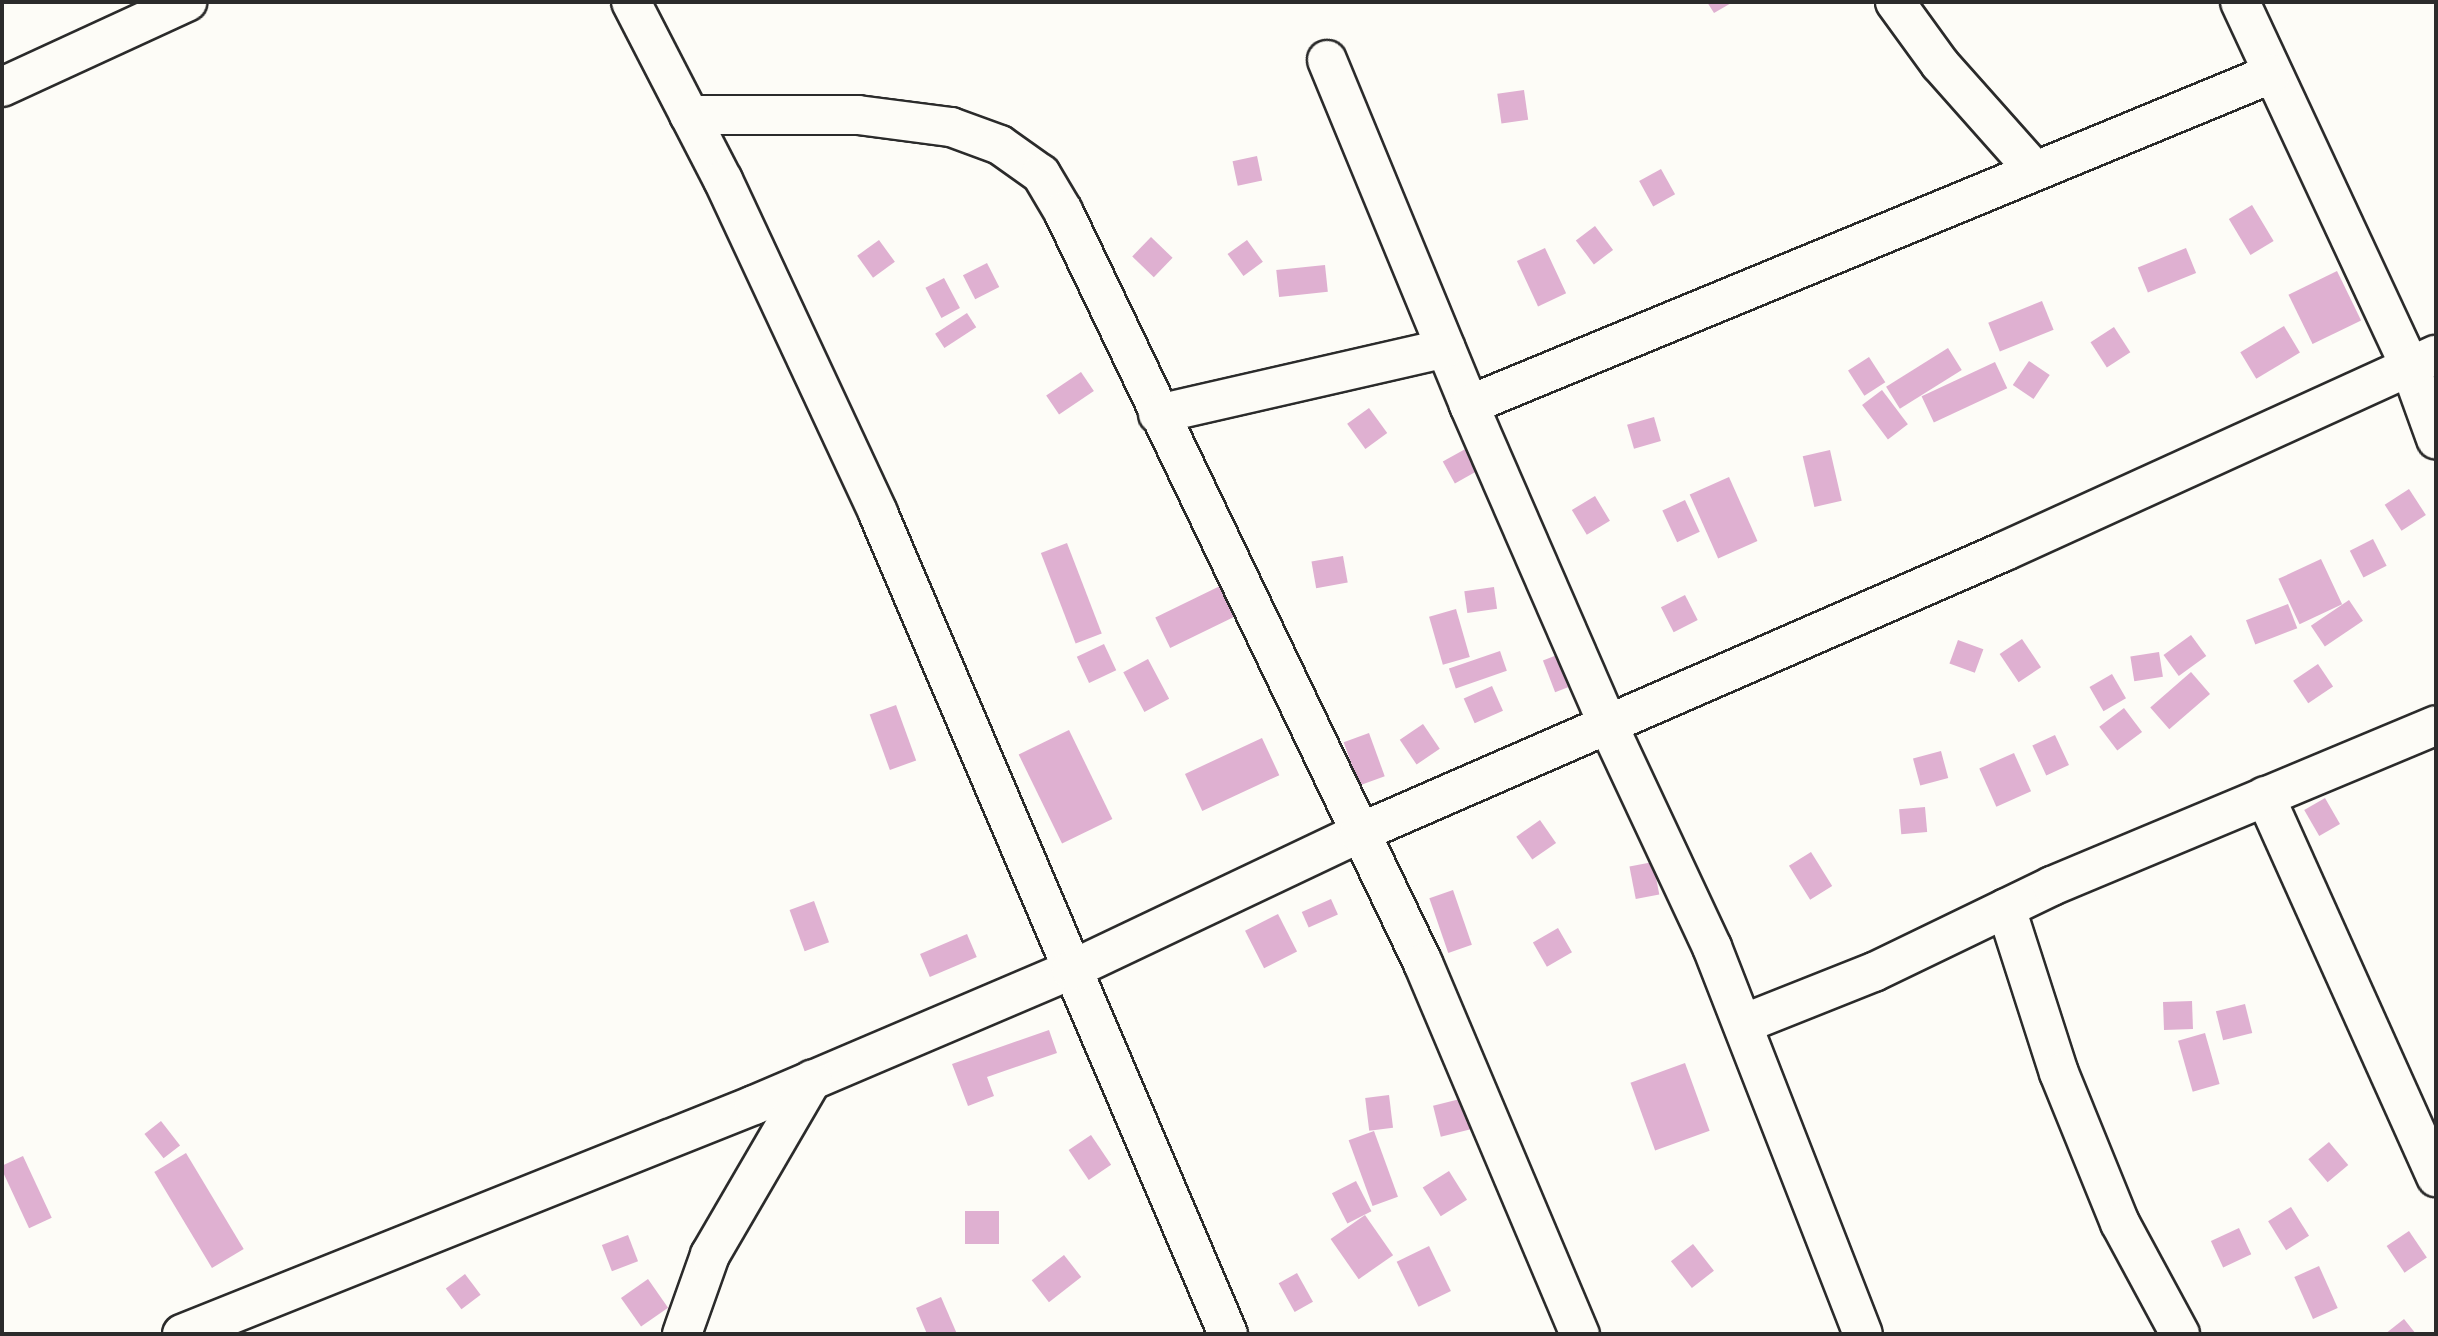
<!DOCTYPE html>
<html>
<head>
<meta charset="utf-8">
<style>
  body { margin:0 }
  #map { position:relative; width:2438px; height:1336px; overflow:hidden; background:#fdfcf7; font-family:Caveat,sans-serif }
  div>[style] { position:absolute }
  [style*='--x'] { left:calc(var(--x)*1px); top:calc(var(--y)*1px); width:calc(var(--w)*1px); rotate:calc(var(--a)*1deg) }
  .building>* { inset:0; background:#dfb0d1; transform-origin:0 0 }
  .roads { filter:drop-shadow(2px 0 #2b2b2b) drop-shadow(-2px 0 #2b2b2b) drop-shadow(0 2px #2b2b2b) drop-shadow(0 -2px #2b2b2b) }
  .minor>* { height:38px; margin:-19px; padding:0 19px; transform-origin:19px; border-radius:19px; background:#fdfcf7 }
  span { translate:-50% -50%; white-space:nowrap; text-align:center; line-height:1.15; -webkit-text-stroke:5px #fdfcf7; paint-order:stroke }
  .frame { position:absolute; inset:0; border:4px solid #2b2b2b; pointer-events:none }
</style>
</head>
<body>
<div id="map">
  <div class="building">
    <div style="clip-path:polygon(1707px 2px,1733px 2px,1714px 13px)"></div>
    <div style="left:1524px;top:90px;width:30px;height:27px;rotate:82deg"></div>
    <div style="left:1257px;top:156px;width:25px;height:25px;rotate:78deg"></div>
    <div style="left:1661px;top:169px;width:29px;height:25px;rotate:61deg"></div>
    <div style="left:2252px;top:205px;width:42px;height:27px;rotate:59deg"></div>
    <div style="left:1595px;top:226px;width:30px;height:24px;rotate:53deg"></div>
    <div style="left:1151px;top:237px;width:30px;height:27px;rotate:44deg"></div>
    <div style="left:879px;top:240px;width:27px;height:27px;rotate:54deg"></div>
    <div style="left:1247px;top:240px;width:27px;height:24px;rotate:54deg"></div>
    <div style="left:1545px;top:248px;width:50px;height:31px;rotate:65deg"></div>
    <div style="left:2186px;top:248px;width:27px;height:52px;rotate:68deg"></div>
    <div style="left:987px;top:263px;width:27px;height:27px;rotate:63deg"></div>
    <div style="left:1325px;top:265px;width:27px;height:49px;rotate:84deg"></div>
    <div style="left:2337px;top:271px;width:55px;height:54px;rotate:64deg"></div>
    <div style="left:944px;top:278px;width:34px;height:21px;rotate:62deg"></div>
    <div style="left:2042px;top:301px;width:31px;height:58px;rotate:68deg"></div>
    <div style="left:967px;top:313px;width:17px;height:38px;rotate:57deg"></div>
    <div style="left:2284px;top:326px;width:31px;height:51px;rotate:59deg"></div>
    <div style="left:2114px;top:327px;width:30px;height:28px;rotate:57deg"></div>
    <div style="left:1948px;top:348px;width:26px;height:73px;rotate:58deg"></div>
    <div style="left:1869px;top:357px;width:30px;height:25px;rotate:57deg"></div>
    <div style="left:2029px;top:361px;width:25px;height:29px;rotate:34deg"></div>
    <div style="left:1995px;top:362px;width:29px;height:81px;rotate:65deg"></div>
    <div style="left:1081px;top:372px;width:23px;height:42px;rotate:56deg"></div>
    <div style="left:1882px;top:390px;width:43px;height:25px;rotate:53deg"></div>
    <div style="left:1369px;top:408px;width:31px;height:27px;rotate:54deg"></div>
    <div style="left:1654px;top:417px;width:25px;height:28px;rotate:74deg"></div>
    <div style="left:1469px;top:447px;width:25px;height:30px;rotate:61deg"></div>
    <div style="left:1830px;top:450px;width:52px;height:28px;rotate:77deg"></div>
    <div style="left:1729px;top:477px;width:70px;height:43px;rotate:66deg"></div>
    <div style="left:2409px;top:489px;width:31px;height:29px;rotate:57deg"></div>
    <div style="left:1595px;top:496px;width:29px;height:27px;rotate:59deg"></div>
    <div style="left:1685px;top:500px;width:35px;height:25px;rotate:65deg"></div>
    <div style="left:2373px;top:539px;width:30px;height:26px;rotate:63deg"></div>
    <div style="left:1067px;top:543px;width:97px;height:28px;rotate:69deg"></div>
    <div style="left:1343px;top:556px;width:27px;height:32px;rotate:80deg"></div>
    <div style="left:2321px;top:559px;width:50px;height:47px;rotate:65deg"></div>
    <div style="left:1220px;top:586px;width:34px;height:72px;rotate:64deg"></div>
    <div style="left:1494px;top:587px;width:22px;height:30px;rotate:82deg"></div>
    <div style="left:1685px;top:595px;width:28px;height:27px;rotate:63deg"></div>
    <div style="left:2349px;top:600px;width:25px;height:46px;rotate:56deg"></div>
    <div style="left:2288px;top:604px;width:26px;height:45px;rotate:69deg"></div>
    <div style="left:1456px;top:609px;width:50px;height:28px;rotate:74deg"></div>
    <div style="left:2191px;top:635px;width:26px;height:34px;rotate:54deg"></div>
    <div style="left:2022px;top:639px;width:34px;height:27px;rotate:56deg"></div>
    <div style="left:1958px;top:640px;width:27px;height:25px;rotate:20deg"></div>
    <div style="left:1104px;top:644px;width:29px;height:30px;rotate:65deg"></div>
    <div style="left:1570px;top:650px;width:34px;height:29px;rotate:69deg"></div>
    <div style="left:1500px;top:651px;width:21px;height:54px;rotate:71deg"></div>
    <div style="left:2159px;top:652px;width:25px;height:29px;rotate:81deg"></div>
    <div style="left:1148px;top:659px;width:45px;height:28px;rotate:62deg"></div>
    <div style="left:2318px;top:664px;width:27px;height:30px;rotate:56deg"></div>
    <div style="left:2191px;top:672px;width:29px;height:54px;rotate:49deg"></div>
    <div style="left:2112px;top:674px;width:28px;height:26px;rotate:60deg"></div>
    <div style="left:1492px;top:686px;width:27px;height:31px;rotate:66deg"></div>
    <div style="left:896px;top:705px;width:59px;height:28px;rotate:70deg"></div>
    <div style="left:2124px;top:708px;width:30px;height:31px;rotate:53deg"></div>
    <div style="left:1423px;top:724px;width:30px;height:28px;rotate:56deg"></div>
    <div style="left:1069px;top:730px;width:99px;height:56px;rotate:64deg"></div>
    <div style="left:1369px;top:733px;width:46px;height:27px;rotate:70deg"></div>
    <div style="left:2055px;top:735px;width:33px;height:25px;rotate:65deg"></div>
    <div style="left:1262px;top:738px;width:41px;height:85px;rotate:65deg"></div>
    <div style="left:1941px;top:751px;width:28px;height:29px;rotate:75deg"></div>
    <div style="left:2014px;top:753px;width:42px;height:38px;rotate:66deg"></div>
    <div style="left:2325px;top:798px;width:30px;height:24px;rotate:60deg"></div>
    <div style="left:1925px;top:807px;width:25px;height:26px;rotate:85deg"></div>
    <div style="left:1540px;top:820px;width:28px;height:29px;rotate:55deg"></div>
    <div style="left:1811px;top:852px;width:40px;height:26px;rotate:58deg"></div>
    <div style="left:1653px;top:862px;width:33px;height:24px;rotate:79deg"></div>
    <div style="left:1453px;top:890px;width:58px;height:25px;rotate:71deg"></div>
    <div style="left:1331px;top:899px;width:17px;height:32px;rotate:66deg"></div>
    <div style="left:814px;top:901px;width:44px;height:26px;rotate:70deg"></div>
    <div style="left:1278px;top:914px;width:42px;height:37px;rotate:63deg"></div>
    <div style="left:1558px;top:928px;width:28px;height:29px;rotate:60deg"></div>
    <div style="left:967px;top:934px;width:25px;height:51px;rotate:67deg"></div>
    <div style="left:2192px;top:1001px;width:28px;height:29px;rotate:88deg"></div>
    <div style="left:2245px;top:1004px;width:30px;height:30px;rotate:76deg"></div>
    <div style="clip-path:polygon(1049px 1030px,1057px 1053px,987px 1077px,994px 1096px,968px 1106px,952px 1064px)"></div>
    <div style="left:2205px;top:1033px;width:53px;height:28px;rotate:74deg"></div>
    <div style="left:1685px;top:1063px;width:72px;height:58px;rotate:70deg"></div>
    <div style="left:1389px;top:1095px;width:33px;height:24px;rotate:83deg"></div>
    <div style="left:1468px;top:1097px;width:32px;height:36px;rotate:76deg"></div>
    <div style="left:161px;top:1121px;width:31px;height:21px;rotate:52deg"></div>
    <div style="left:1374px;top:1131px;width:70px;height:27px;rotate:70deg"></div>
    <div style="left:1091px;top:1135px;width:36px;height:27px;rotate:56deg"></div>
    <div style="left:2329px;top:1142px;width:30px;height:27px;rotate:50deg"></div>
    <div style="left:186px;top:1153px;width:112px;height:37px;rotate:59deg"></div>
    <div style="left:23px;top:1156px;width:68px;height:25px;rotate:65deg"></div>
    <div style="left:1449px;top:1171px;width:34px;height:31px;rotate:58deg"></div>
    <div style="left:1356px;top:1181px;width:34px;height:27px;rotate:63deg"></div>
    <div style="left:2291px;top:1207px;width:34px;height:27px;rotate:58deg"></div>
    <div style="left:965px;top:1211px;width:34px;height:33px"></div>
    <div style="left:1365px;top:1215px;width:49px;height:42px;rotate:55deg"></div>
    <div style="left:2239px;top:1228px;width:29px;height:31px;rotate:65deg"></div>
    <div style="left:2409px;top:1231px;width:32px;height:27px;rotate:56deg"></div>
    <div style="left:628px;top:1235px;width:28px;height:28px;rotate:69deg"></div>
    <div style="left:1693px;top:1244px;width:34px;height:28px;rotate:52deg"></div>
    <div style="left:1429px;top:1246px;width:50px;height:36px;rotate:64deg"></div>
    <div style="left:1064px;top:1255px;width:28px;height:41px;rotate:52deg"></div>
    <div style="left:2319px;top:1266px;width:46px;height:27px;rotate:66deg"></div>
    <div style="left:1297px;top:1273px;width:33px;height:21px;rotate:61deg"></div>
    <div style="left:465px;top:1274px;width:26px;height:24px;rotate:53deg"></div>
    <div style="left:648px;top:1279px;width:35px;height:33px;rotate:55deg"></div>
    <div style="clip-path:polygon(941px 1297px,957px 1334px,927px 1334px,916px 1308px)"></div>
    <div style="clip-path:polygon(2404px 1319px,2416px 1334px,2385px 1334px)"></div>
  </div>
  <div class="roads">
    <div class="minor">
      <div style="--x:631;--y:2;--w:200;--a:62.7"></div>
      <div style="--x:723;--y:180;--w:367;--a:65"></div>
      <div style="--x:878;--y:513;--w:892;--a:66.91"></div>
      <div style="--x:1895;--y:2;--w:77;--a:54"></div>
      <div style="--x:1940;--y:64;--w:143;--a:48.4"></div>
      <div style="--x:2240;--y:2;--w:403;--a:65"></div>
      <div style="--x:2410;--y:367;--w:77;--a:70.1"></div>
      <div style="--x:1327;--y:60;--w:373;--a:67.6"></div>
      <div style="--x:1469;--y:405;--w:349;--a:66.5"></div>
      <div style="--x:1608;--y:725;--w:245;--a:64.9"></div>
      <div style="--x:1712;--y:947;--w:415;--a:68.7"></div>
      <div style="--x:2;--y:87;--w:204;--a:-24.7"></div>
      <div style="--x:689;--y:115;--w:169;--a:0"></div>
      <div style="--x:858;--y:115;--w:94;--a:7.4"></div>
      <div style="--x:951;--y:127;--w:52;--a:20.2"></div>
      <div style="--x:1000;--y:145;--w:50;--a:35.3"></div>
      <div style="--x:1041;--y:174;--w:43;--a:59.3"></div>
      <div style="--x:1063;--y:211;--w:834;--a:64.42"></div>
      <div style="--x:1423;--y:963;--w:403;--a:67.1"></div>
      <div style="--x:1469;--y:405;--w:868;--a:-22.43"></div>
      <div style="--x:1158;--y:414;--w:295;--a:-12.9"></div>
      <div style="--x:2265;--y:796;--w:418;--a:65.8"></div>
      <div style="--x:2006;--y:908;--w:173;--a:72.2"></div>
      <div style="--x:2059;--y:1073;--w:162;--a:67.9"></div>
      <div style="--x:2120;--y:1223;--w:126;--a:61.6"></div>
      <div style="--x:1743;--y:1024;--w:141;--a:-21.7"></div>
      <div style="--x:1874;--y:972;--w:198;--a:-25.8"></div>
      <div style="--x:2052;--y:886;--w:416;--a:-22.7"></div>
      <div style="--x:182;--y:1334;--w:616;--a:-21.82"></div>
      <div style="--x:754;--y:1105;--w:345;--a:-23.1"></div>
      <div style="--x:1071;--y:970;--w:319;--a:-25.4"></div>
      <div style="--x:1359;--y:833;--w:705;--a:-23.58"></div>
      <div style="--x:2005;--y:551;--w:473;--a:-24.5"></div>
      <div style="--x:682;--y:1334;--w:84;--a:-70.5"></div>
      <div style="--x:710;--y:1255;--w:203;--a:-59.8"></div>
    </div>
  </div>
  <div class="frame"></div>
</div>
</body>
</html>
